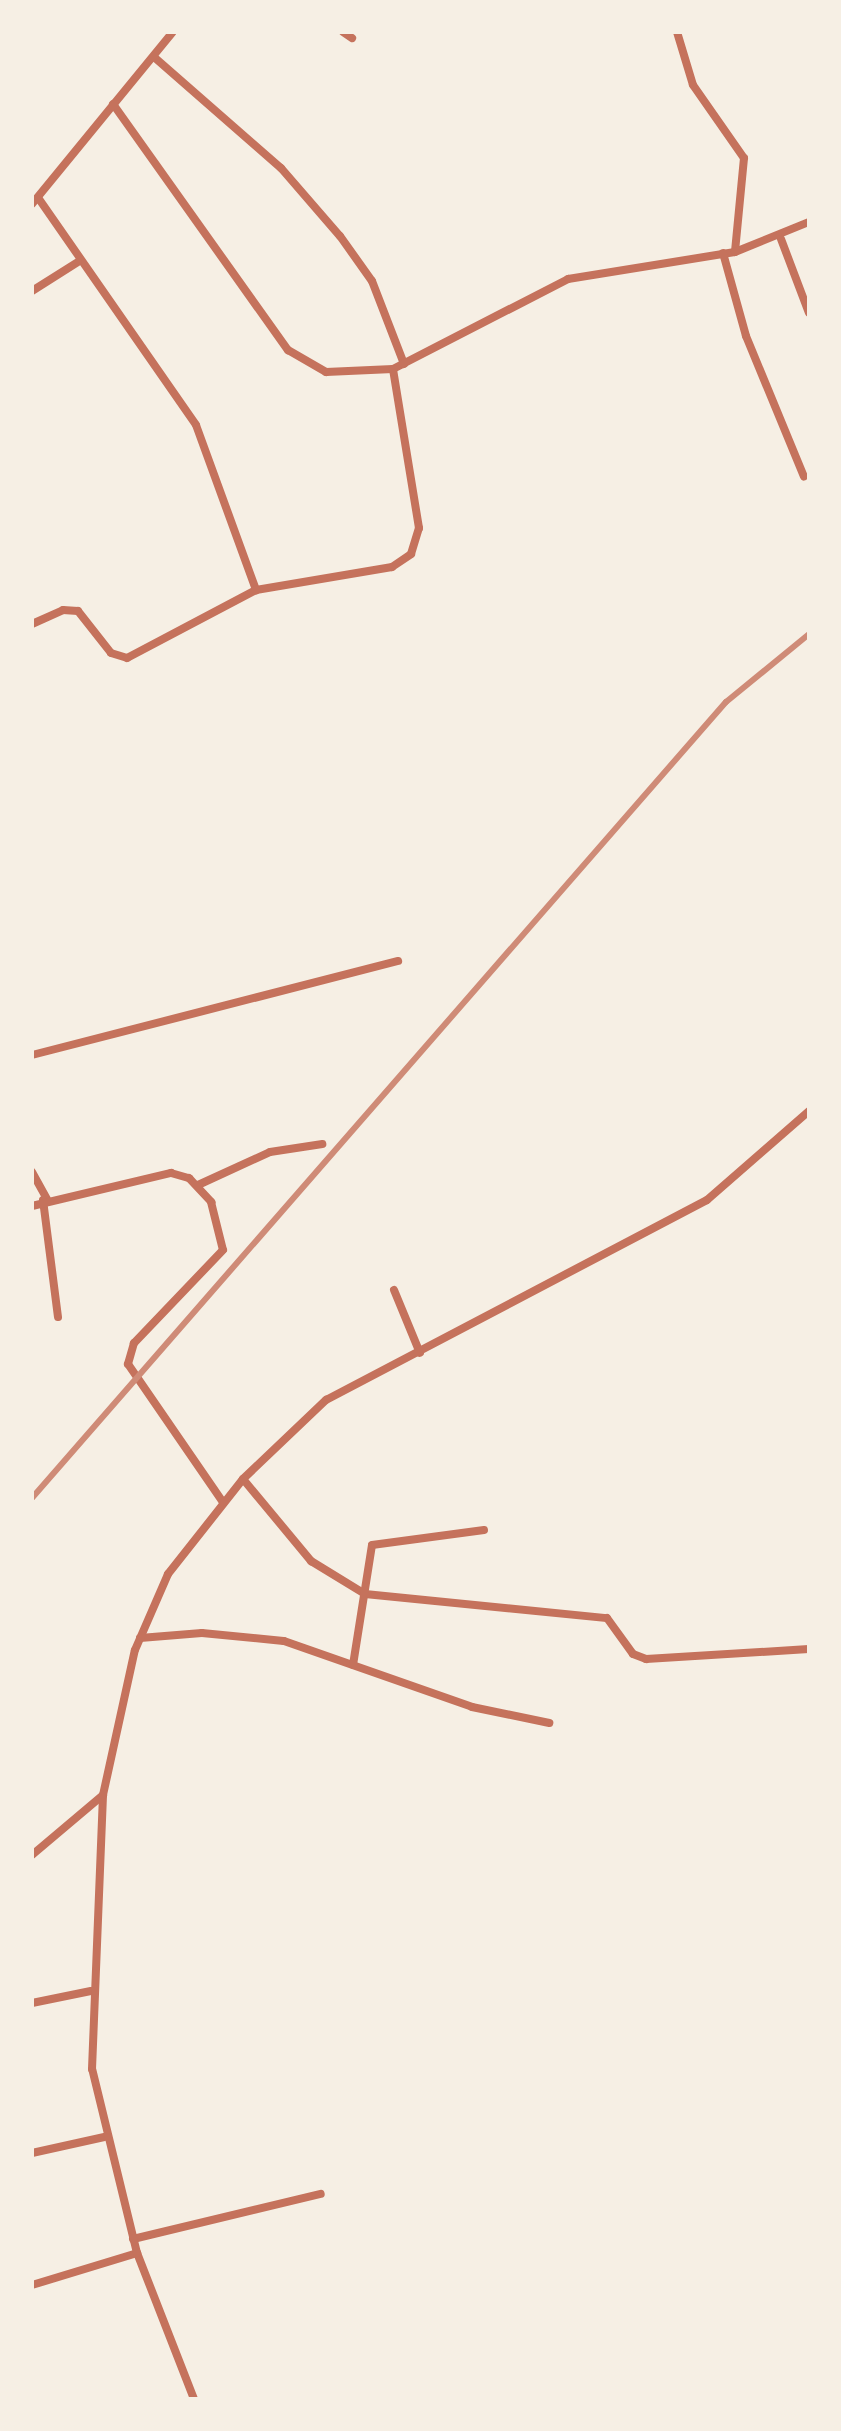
<!DOCTYPE html>
<html>
<head>
<meta charset="utf-8">
<style>
  body { margin:0 }
  #map { position:relative; width:841px; height:2431px; overflow:hidden; background:#f6efe4; font-family:"Sofia Sans Condensed",sans-serif }
  div>[style] { position:absolute }
  [style*='--x'] { left:calc(var(--x)*1px); top:calc(var(--y)*1px); width:calc(var(--w)*1px); rotate:calc(var(--a)*1deg) }
  .minor>* { height:8px; margin:-4px; padding:0 4px; transform-origin:4px; border-radius:4px; background:#c5725c }
  .rail>* { height:6px; margin:-3px; padding:0 3px; transform-origin:3px; border-radius:3px; background:#cf8b77 }
  span { translate:-50% -50%; white-space:nowrap; text-align:center; line-height:1.15; -webkit-text-stroke:8px #f6efe4; paint-order:stroke }
  .frame { position:absolute; inset:0; border:34px solid #f6efe4; pointer-events:none }
</style>
</head>
<body>
<div id="map">
  <div class="minor">
    <div style="--x:343;--y:32;--w:11;--a:34"></div>
    <div style="--x:677;--y:32;--w:55;--a:73.2"></div>
    <div style="--x:693;--y:85;--w:89;--a:55.1"></div>
    <div style="--x:744;--y:158;--w:94;--a:95.5"></div>
    <div style="--x:154;--y:57;--w:169;--a:41.2"></div>
    <div style="--x:281;--y:168;--w:90;--a:49.1"></div>
    <div style="--x:340;--y:236;--w:55;--a:54.6"></div>
    <div style="--x:372;--y:281;--w:89;--a:68.9"></div>
    <div style="--x:113;--y:104;--w:302;--a:54.6"></div>
    <div style="--x:288;--y:350;--w:44;--a:30.1"></div>
    <div style="--x:326;--y:372;--w:67;--a:-2.6"></div>
    <div style="--x:393;--y:369;--w:197;--a:-27.2"></div>
    <div style="--x:568;--y:279;--w:169;--a:-9.2"></div>
    <div style="--x:735;--y:252;--w:80;--a:-22.1"></div>
    <div style="--x:39;--y:199;--w:275;--a:55.2"></div>
    <div style="--x:196;--y:425;--w:176;--a:70"></div>
    <div style="--x:256;--y:590;--w:138;--a:-9.6"></div>
    <div style="--x:392;--y:567;--w:23;--a:-34"></div>
    <div style="--x:411;--y:554;--w:27;--a:-73"></div>
    <div style="--x:419;--y:528;--w:161;--a:-99.3"></div>
    <div style="--x:32;--y:204;--w:222;--a:-50.7"></div>
    <div style="--x:781;--y:239;--w:79;--a:69.3"></div>
    <div style="--x:723;--y:253;--w:86;--a:74.5"></div>
    <div style="--x:746;--y:336;--w:152;--a:67.6"></div>
    <div style="--x:32;--y:291;--w:54;--a:-32.2"></div>
    <div style="--x:32;--y:624;--w:34;--a:-24"></div>
    <div style="--x:63;--y:610;--w:15;--a:4"></div>
    <div style="--x:78;--y:611;--w:53;--a:51.8"></div>
    <div style="--x:111;--y:653;--w:17;--a:17"></div>
    <div style="--x:127;--y:658;--w:146;--a:-27.8"></div>
    <div style="--x:32;--y:1055;--w:378;--a:-14.4"></div>
    <div style="--x:32;--y:1172;--w:31;--a:61"></div>
    <div style="--x:198;--y:1185;--w:79;--a:-24.6"></div>
    <div style="--x:270;--y:1152;--w:53;--a:-8.7"></div>
    <div style="--x:43;--y:1200;--w:118;--a:82.7"></div>
    <div style="--x:32;--y:1206;--w:143;--a:-13.4"></div>
    <div style="--x:171;--y:1173;--w:19;--a:16"></div>
    <div style="--x:189;--y:1178;--w:33;--a:47"></div>
    <div style="--x:211;--y:1202;--w:49;--a:76"></div>
    <div style="--x:223;--y:1250;--w:129;--a:133.7"></div>
    <div style="--x:134;--y:1343;--w:22;--a:106"></div>
    <div style="--x:128;--y:1364;--w:168;--a:55.5"></div>
    <div style="--x:394;--y:1290;--w:68;--a:67.6"></div>
    <div style="--x:243;--y:1479;--w:107;--a:50.3"></div>
    <div style="--x:311;--y:1561;--w:63;--a:31.4"></div>
    <div style="--x:365;--y:1594;--w:243;--a:5.7"></div>
    <div style="--x:607;--y:1618;--w:44;--a:54.2"></div>
    <div style="--x:633;--y:1654;--w:14;--a:21"></div>
    <div style="--x:646;--y:1659;--w:163;--a:-3.5"></div>
    <div style="--x:140;--y:1638;--w:62;--a:-4.6"></div>
    <div style="--x:202;--y:1633;--w:82;--a:5.6"></div>
    <div style="--x:284;--y:1641;--w:199;--a:19.3"></div>
    <div style="--x:472;--y:1707;--w:79;--a:11.7"></div>
    <div style="--x:353;--y:1665;--w:121;--a:-81"></div>
    <div style="--x:372;--y:1545;--w:113;--a:-7.6"></div>
    <div style="--x:32;--y:1855;--w:93;--a:-40.2"></div>
    <div style="--x:32;--y:2003;--w:60;--a:-11.5"></div>
    <div style="--x:32;--y:2153;--w:74;--a:-12.5"></div>
    <div style="--x:133;--y:2239;--w:193;--a:-13.5"></div>
    <div style="--x:32;--y:2285;--w:110;--a:-16.9"></div>
    <div style="--x:194;--y:2399;--w:157;--a:-111.3"></div>
    <div style="--x:137;--y:2253;--w:189;--a:-103.7"></div>
    <div style="--x:92;--y:2069;--w:274;--a:-87.7"></div>
    <div style="--x:103;--y:1795;--w:148;--a:-77.6"></div>
    <div style="--x:135;--y:1650;--w:83;--a:-66.5"></div>
    <div style="--x:168;--y:1574;--w:121;--a:-51.7"></div>
    <div style="--x:243;--y:1479;--w:115;--a:-43.6"></div>
    <div style="--x:326;--y:1400;--w:430;--a:-27.7"></div>
    <div style="--x:707;--y:1200;--w:135;--a:-41.1"></div>
  </div>
  <div class="rail">
    <div style="--x:32;--y:1498;--w:1056;--a:-48.92"></div>
    <div style="--x:726;--y:702;--w:107;--a:-39.3"></div>
  </div>
  <div class="frame"></div>
</div>
</body>
</html>
